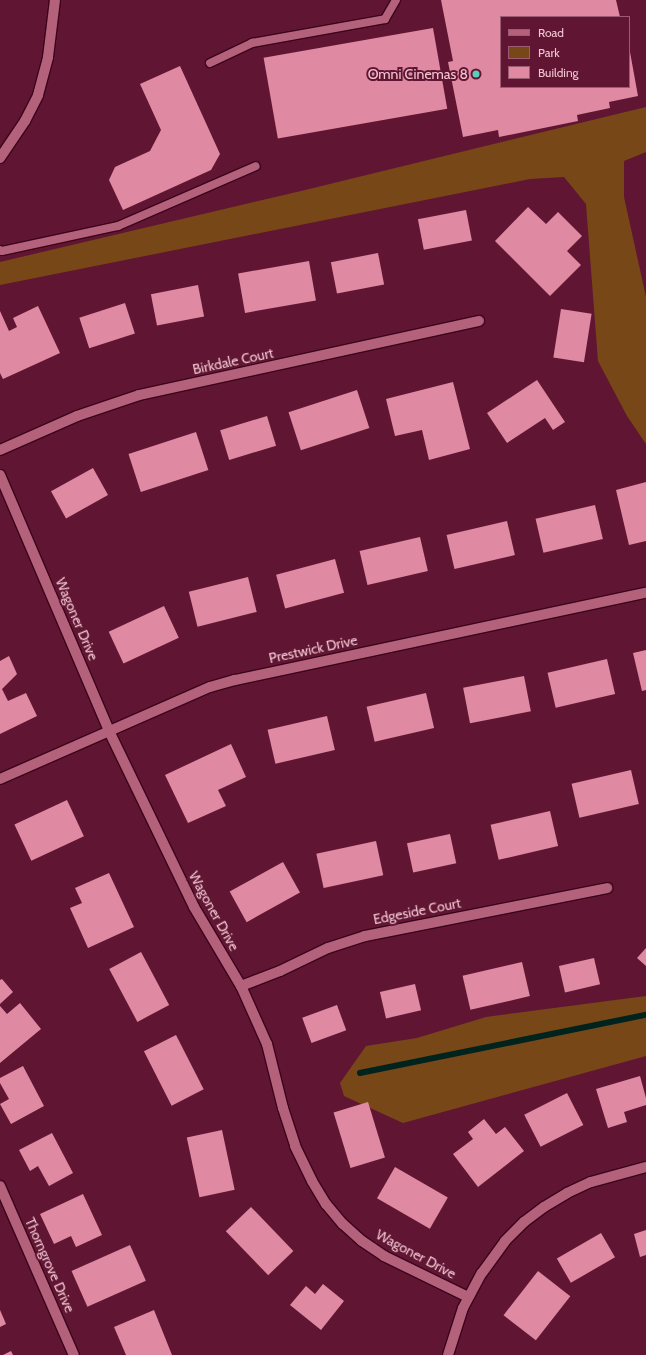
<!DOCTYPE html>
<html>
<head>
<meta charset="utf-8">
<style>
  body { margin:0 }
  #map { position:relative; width:646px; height:1355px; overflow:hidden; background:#601633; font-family:Cabin,sans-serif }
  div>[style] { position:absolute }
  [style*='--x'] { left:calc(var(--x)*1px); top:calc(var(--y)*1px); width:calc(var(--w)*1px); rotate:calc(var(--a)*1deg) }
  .green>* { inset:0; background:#784717 }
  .stream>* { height:5.5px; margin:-2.75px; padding:0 2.75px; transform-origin:2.75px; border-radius:2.75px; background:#01231e }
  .building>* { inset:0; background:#df89a2; transform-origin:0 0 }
  .roads { filter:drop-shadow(1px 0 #3c041b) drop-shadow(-1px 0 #3c041b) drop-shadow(0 1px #3c041b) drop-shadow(0 -1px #3c041b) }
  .lane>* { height:8px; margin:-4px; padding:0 4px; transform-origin:4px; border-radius:4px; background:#b4627c }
  .street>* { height:10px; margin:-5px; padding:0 5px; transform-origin:5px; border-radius:5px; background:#b4627c }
  .dots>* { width:11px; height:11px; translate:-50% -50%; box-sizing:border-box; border:2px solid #601633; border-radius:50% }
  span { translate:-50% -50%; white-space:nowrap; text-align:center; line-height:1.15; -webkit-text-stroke:4px #601633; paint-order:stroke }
  .poi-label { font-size:14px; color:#f3c5d1 }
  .right { translate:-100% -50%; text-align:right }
  .street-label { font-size:14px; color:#f3c5d1 }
  .legend { position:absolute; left:500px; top:16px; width:130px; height:72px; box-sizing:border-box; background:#601633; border:1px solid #9b5c72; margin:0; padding:5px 7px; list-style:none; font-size:12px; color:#f3c5d1 }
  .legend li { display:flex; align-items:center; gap:8px; height:20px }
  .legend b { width:20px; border:1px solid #9b5c72 }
</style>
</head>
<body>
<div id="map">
  <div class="green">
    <div style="clip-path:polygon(646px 107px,646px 152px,624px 161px,624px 197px,646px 297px,646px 444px,627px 416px,598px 361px,586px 204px,564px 177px,530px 179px,0 285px,0 262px,301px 191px)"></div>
    <div style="clip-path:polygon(646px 996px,646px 1056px,403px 1123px,344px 1096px,340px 1083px,366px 1046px,417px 1038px,486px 1017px)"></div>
  </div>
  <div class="stream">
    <div style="--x:360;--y:1073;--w:292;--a:-11.5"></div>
  </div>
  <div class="building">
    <div style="clip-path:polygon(441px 0,616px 0,620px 17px,501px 17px,501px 87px,629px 87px,630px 52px,638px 96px,609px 102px,610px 108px,577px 115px,578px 121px,499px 137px,498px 130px,463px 137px,448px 62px,453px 61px)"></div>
    <div style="left:433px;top:28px;width:82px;height:172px;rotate:80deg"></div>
    <div style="clip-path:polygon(180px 66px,220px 154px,211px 170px,123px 210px,109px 180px,115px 167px,150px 151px,161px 130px,140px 84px)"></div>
    <div style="clip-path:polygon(528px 207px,546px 224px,558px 212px,582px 236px,567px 251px,581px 265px,550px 296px,495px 241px)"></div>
    <div style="left:466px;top:210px;width:31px;height:49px;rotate:79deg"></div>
    <div style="left:378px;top:253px;width:32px;height:48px;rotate:79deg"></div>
    <div style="left:309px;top:261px;width:40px;height:72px;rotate:80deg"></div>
    <div style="left:198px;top:285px;width:32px;height:48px;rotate:79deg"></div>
    <div style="left:125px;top:303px;width:32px;height:48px;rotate:72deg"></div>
    <div style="clip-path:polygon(38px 306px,60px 353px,3px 379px,0 373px,0 311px,9px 331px,17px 327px,13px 318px)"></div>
    <div style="left:561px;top:309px;width:31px;height:49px;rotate:9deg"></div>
    <div style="clip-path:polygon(537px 380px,565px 422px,553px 430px,545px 418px,507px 443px,487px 413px)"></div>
    <div style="clip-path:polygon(453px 382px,470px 449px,429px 460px,422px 430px,395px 436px,386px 399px)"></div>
    <div style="left:357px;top:390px;width:40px;height:72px;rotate:72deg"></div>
    <div style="left:267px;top:416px;width:31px;height:49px;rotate:73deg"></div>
    <div style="left:196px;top:432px;width:40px;height:71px;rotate:72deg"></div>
    <div style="left:93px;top:468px;width:31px;height:48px;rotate:61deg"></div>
    <div style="clip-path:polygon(646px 482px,646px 541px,629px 545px,616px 490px)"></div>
    <div style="left:595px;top:505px;width:35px;height:61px;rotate:77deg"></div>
    <div style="left:507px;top:521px;width:35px;height:62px;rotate:77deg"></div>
    <div style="left:420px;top:537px;width:35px;height:62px;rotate:77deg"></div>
    <div style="left:335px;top:559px;width:35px;height:61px;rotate:75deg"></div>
    <div style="left:248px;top:577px;width:36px;height:61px;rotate:76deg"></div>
    <div style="left:164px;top:606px;width:35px;height:61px;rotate:65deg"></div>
    <div style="clip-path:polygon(646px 650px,646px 690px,642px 691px,633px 653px)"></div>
    <div style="clip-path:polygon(9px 656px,17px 674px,2px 689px,8px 701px,26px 693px,37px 716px,0 734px,0 661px)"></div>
    <div style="left:607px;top:659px;width:36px;height:61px;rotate:77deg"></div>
    <div style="left:524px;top:676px;width:36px;height:62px;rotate:79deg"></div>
    <div style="left:426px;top:693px;width:36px;height:61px;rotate:77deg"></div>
    <div style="left:327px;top:716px;width:35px;height:61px;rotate:77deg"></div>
    <div style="clip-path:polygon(231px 744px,246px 777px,218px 790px,226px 806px,188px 823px,165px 775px)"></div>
    <div style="left:631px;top:770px;width:35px;height:61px;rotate:77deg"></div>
    <div style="left:67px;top:800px;width:40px;height:58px;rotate:65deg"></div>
    <div style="left:550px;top:811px;width:36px;height:61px;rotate:77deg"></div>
    <div style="left:450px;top:834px;width:30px;height:44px;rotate:78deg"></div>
    <div style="left:376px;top:841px;width:35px;height:61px;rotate:78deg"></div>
    <div style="left:283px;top:862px;width:35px;height:61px;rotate:61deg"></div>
    <div style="clip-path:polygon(109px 873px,134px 927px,88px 948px,70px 908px,82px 903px,75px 888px)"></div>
    <div style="clip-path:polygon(646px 948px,646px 966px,637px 958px)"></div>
    <div style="left:141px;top:952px;width:60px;height:36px;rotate:62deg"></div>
    <div style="left:594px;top:958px;width:27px;height:36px;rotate:77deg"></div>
    <div style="left:522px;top:962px;width:35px;height:61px;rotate:77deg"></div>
    <div style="clip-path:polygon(2px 979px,13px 992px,0 1004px,0 980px)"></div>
    <div style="left:415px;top:984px;width:27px;height:36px;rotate:77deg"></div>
    <div style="clip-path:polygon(20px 1003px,41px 1029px,0 1063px,0 1006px,7px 1014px)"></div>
    <div style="left:337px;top:1005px;width:27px;height:37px;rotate:70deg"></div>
    <div style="left:176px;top:1035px;width:61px;height:36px;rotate:63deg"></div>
    <div style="clip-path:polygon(23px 1066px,44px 1106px,11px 1124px,0 1104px,9px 1099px,0 1083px,0 1078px)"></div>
    <div style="clip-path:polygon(640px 1076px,646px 1098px,646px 1105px,624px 1112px,627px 1122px,608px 1128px,596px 1089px)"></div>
    <div style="left:567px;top:1093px;width:36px;height:48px;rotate:63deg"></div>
    <div style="left:368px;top:1102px;width:58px;height:36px;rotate:73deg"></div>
    <div style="clip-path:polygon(484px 1119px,496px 1134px,505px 1127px,524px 1151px,478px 1187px,453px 1154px,473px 1139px,468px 1132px)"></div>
    <div style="left:222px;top:1130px;width:61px;height:36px;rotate:78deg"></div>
    <div style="clip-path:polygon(52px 1133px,73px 1173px,49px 1186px,38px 1166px,30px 1171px,19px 1150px)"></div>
    <div style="left:395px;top:1167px;width:61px;height:36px;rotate:30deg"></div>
    <div style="clip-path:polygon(83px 1194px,102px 1235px,76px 1247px,71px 1236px,54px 1244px,40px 1214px)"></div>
    <div style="left:251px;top:1207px;width:61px;height:35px;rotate:46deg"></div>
    <div style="clip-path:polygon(646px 1230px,646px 1255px,640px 1257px,634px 1234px)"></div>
    <div style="left:601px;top:1233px;width:28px;height:51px;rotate:60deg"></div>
    <div style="left:130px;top:1245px;width:39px;height:64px;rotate:66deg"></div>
    <div style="left:538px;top:1271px;width:41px;height:56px;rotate:38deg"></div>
    <div style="clip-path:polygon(323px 1284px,344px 1301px,321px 1330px,290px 1305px,306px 1286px,315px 1294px)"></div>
    <div style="clip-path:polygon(0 1310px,6px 1324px,0 1327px)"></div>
    <div style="clip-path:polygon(154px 1310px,172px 1355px,126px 1355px,114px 1327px)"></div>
    <div style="clip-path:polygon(11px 1351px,13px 1355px,3px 1355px)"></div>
  </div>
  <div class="roads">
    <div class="lane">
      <div style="--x:210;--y:63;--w:47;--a:-25.5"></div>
      <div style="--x:252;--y:43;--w:135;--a:-10.2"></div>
      <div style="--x:385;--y:19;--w:22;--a:-60"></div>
      <div style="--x:0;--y:250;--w:2;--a:27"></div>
      <div style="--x:2;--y:251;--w:119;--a:-12.2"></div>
      <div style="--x:118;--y:226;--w:150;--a:-23.5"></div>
    </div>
    <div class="street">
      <div style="--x:0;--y:158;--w:45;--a:-56"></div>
      <div style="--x:25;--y:121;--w:29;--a:-63"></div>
      <div style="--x:38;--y:95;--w:39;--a:-75"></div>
      <div style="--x:48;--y:57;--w:57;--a:-83"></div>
      <div style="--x:0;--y:450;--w:84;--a:-23.8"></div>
      <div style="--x:77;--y:416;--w:65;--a:-18.7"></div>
      <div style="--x:139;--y:395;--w:348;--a:-12.3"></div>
      <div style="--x:0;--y:475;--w:278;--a:66.9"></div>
      <div style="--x:109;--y:731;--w:195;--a:64.2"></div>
      <div style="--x:194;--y:907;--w:92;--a:59.3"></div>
      <div style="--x:241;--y:986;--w:64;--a:65.9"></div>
      <div style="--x:267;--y:1044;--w:66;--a:76"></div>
      <div style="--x:283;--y:1108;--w:40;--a:72"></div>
      <div style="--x:295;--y:1146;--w:39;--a:64"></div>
      <div style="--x:312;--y:1181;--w:27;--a:59"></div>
      <div style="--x:326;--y:1204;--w:26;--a:50"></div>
      <div style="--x:343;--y:1224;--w:25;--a:42"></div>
      <div style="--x:362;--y:1241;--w:27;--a:34"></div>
      <div style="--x:384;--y:1256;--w:93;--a:26"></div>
      <div style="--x:0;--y:779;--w:229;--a:-23.7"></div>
      <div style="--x:210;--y:687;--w:26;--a:-16"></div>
      <div style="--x:235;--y:680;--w:420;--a:-12"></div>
      <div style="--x:241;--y:986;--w:42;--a:-21"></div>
      <div style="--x:280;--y:971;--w:53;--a:-25.6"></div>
      <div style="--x:328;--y:948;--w:39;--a:-18"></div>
      <div style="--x:365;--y:936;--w:247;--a:-11.2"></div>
      <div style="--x:0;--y:1186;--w:184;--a:66.4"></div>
      <div style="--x:448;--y:1355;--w:49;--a:-72.3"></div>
      <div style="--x:463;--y:1308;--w:40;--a:-62"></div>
      <div style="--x:482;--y:1273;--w:39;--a:-54"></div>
      <div style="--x:505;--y:1241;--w:27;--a:-45"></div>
      <div style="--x:524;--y:1222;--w:25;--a:-37"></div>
      <div style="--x:544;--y:1207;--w:27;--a:-31"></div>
      <div style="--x:567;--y:1193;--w:26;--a:-25"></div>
      <div style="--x:591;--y:1182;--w:57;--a:-15.3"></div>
    </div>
  </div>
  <div class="dots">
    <div style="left:476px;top:74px;background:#5bcebb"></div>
  </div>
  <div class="poi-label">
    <span class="right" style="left:468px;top:74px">Omni Cinemas 8</span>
  </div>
  <div class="street-label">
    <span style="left:233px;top:361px;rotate:-12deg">Birkdale Court</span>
    <span style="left:77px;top:619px;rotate:67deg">Wagoner Drive</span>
    <span style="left:313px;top:649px;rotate:-12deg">Prestwick Drive</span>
    <span style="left:214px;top:911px;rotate:61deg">Wagoner Drive</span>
    <span style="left:417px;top:911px;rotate:-11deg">Edgeside Court</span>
    <span style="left:416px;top:1254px;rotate:28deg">Wagoner Drive</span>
    <span style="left:50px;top:1265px;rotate:66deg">Thorngrove Drive</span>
  </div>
  <ul class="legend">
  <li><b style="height:5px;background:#b4627c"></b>Road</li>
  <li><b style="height:11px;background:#784717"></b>Park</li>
  <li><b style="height:11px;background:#df89a2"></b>Building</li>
  </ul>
</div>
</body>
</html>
